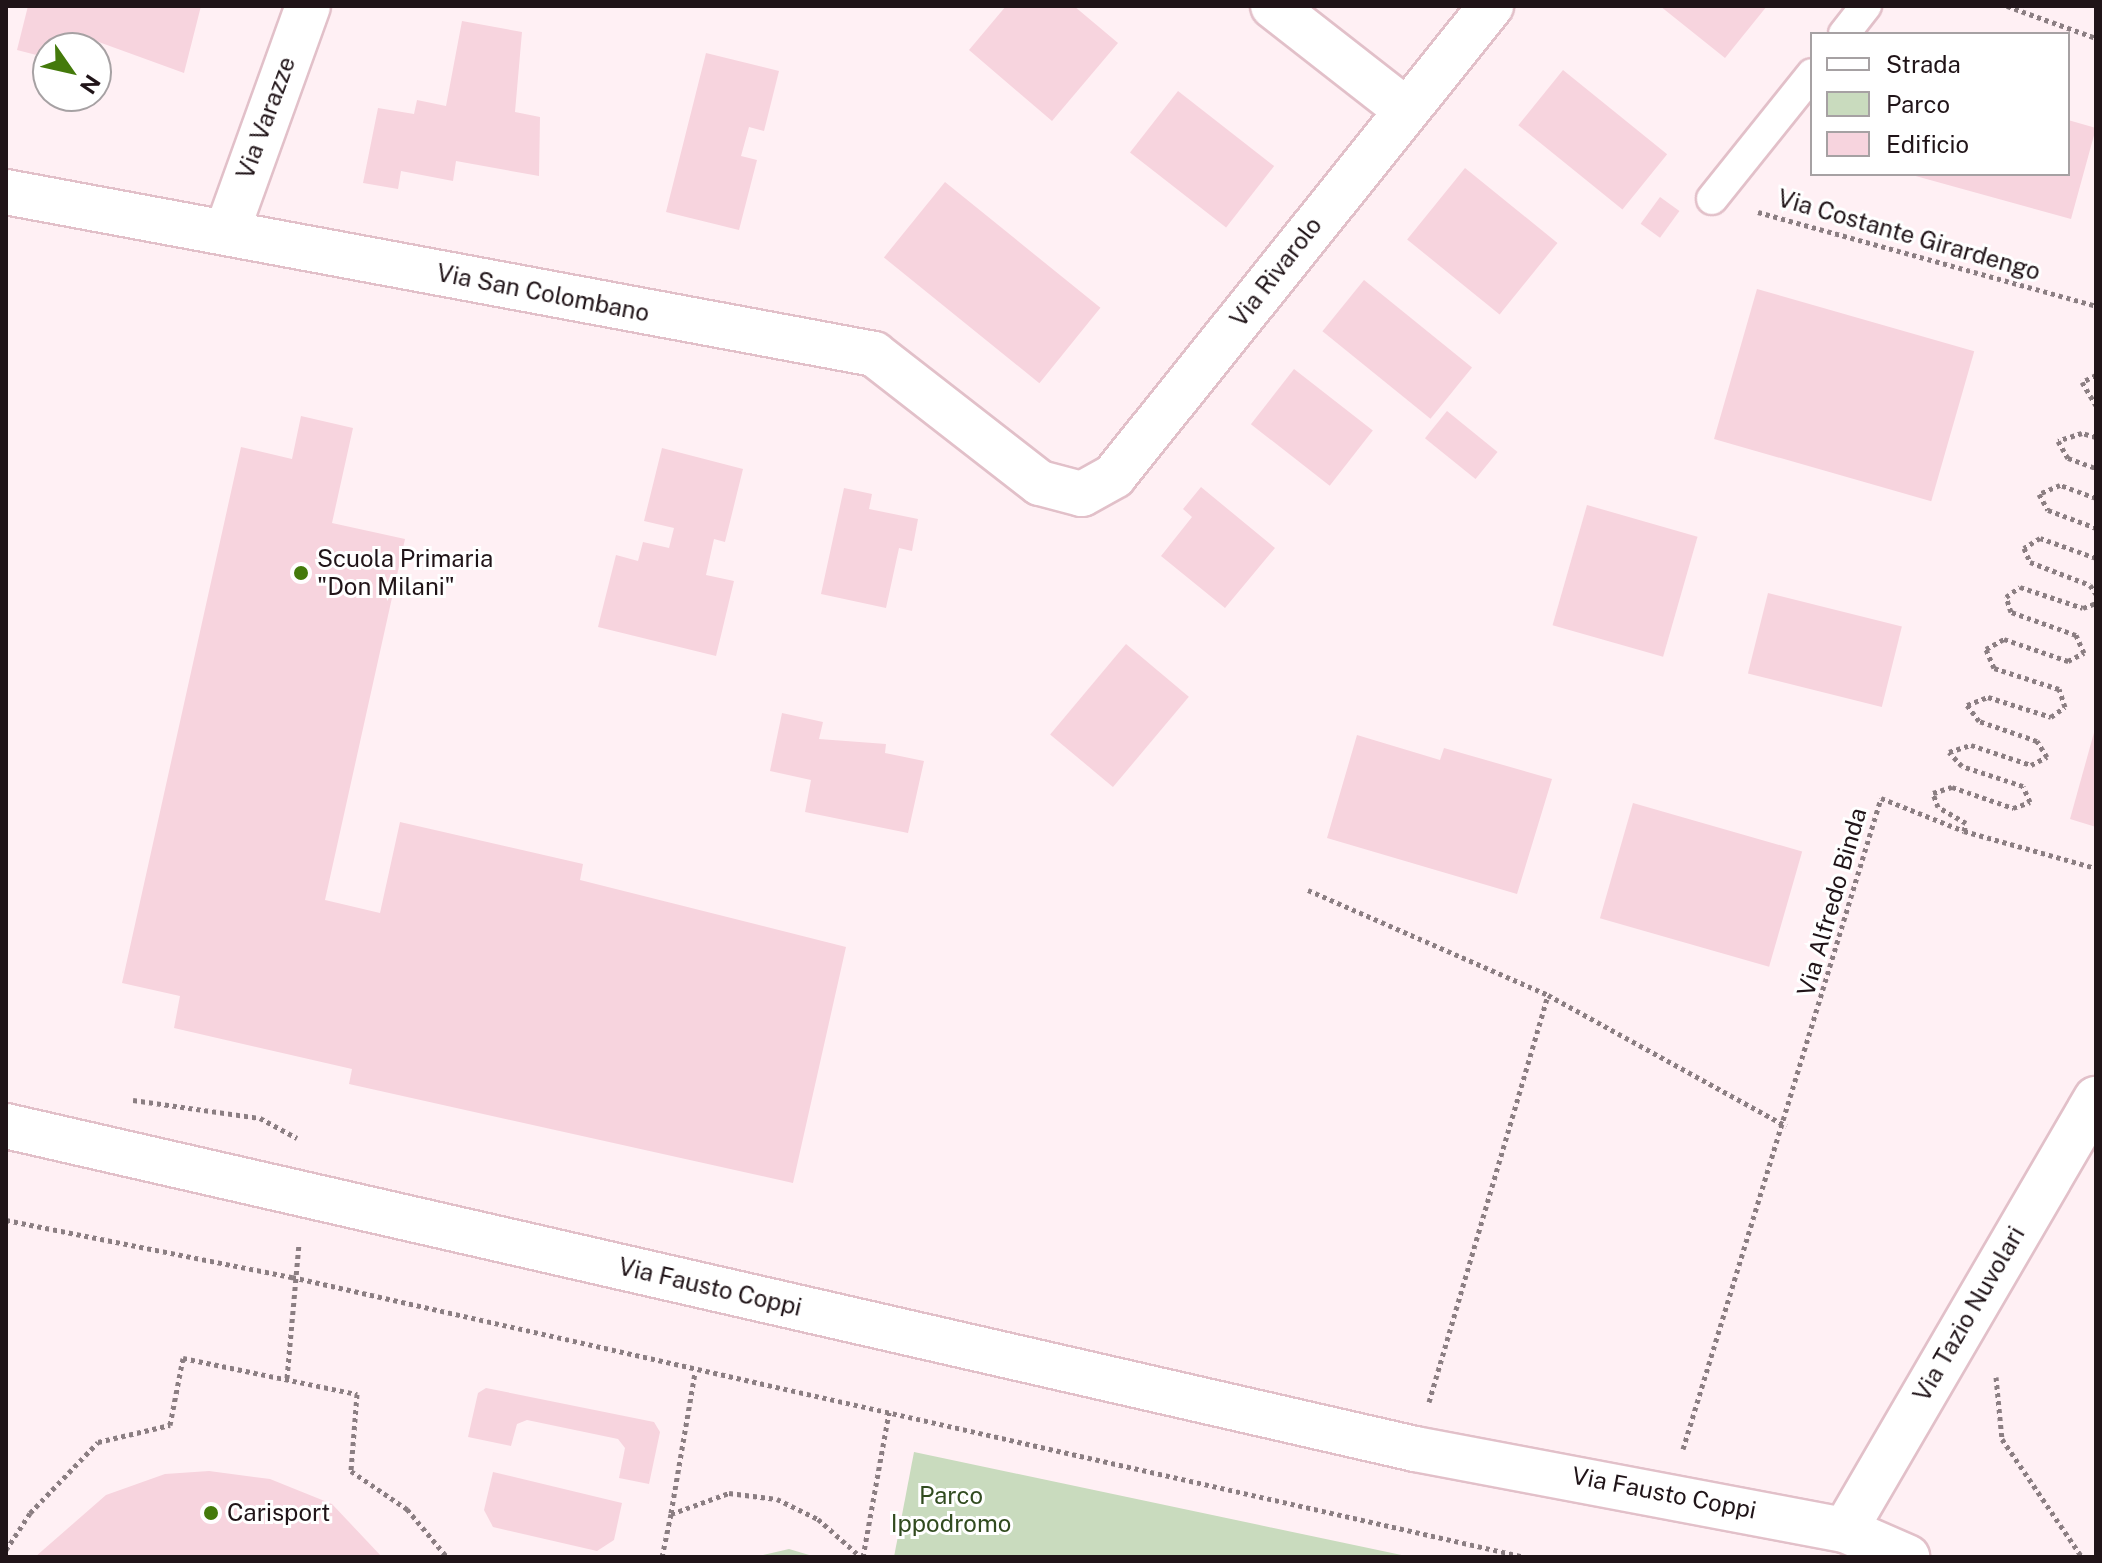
<!DOCTYPE html>
<html>
<head>
<meta charset="utf-8">
<style>
  body { margin:0 }
  #map { position:relative; width:2102px; height:1563px; overflow:hidden; background:#fff0f4; font-family:"Public Sans",sans-serif }
  div>[style] { position:absolute }
  [style*='--x'] { left:calc(var(--x)*1px); top:calc(var(--y)*1px); width:calc(var(--w)*1px); rotate:calc(var(--a)*1deg) }
  .green>* { inset:0; background:#c9dbbe }
  .building>* { inset:0; background:#f7d4de; transform-origin:0 0 }
  .path>* { height:5px; margin-top:-2.5px; transform-origin:0; background:repeating-linear-gradient(90deg,#8b7e82 0 4px,transparent 0 8px) }
  .roads { filter:drop-shadow(2px 0 #e2c0c9) drop-shadow(-2px 0 #e2c0c9) drop-shadow(0 2px #e2c0c9) drop-shadow(0 -2px #e2c0c9) }
  .service>* { height:30px; margin:-15px; padding:0 15px; transform-origin:15px; border-radius:15px; background:#fff }
  .minor>* { height:44px; margin:-22px; padding:0 22px; transform-origin:22px; border-radius:22px; background:#fff }
  .dots>* { width:22px; height:22px; translate:-50% -50%; box-sizing:border-box; border:4px solid #fff; border-radius:50% }
  span { translate:-50% -50%; white-space:nowrap; text-align:center; line-height:1.15; -webkit-text-stroke:6px #fff; paint-order:stroke }
  .street-label { font-size:24px; color:#201418 }
  .poi-label { font-size:24px; color:#201418 }
  .left { translate:0 -50%; text-align:left }
  .park-label { font-size:24px; color:#314b1f }
  .frame { position:absolute; inset:0; border:8px solid #201418; pointer-events:none }
  .legend { position:absolute; left:1810px; top:32px; width:260px; height:144px; box-sizing:border-box; background:#fff; border:2px solid #a6a1a3; margin:0; padding:10px 14px; list-style:none; font-size:24px; color:#201418 }
  .legend li { display:flex; align-items:center; gap:16px; height:40px }
  .legend b { width:40px; border:2px solid #a6a1a3 }
  .north { position:absolute; left:32px; top:32px; width:80px; height:80px; box-sizing:border-box; background:#fff; border:2px solid #a6a1a3; border-radius:50%; rotate:124deg; font-size:22px; font-weight:700; line-height:32px; text-align:center; color:#201418 }
  .north::after { content:''; display:block; margin:auto; width:28px; height:36px; background:#447a0b; clip-path:polygon(50% 0,100% 100%,50% 72%,0 100%) }
</style>
</head>
<body>
<div id="map">
  <div class="green">
    <div style="clip-path:polygon(914px 1452px,1411px 1557px,894px 1557px)"></div>
    <div style="clip-path:polygon(789px 1549px,816px 1557px,755px 1557px)"></div>
  </div>
  <div class="building">
    <div style="clip-path:polygon(28px 6px,201px 6px,184px 73px,85px 37px,82px 48px,48px 48px,48px 58px,17px 50px)"></div>
    <div style="clip-path:polygon(1006px 6px,1074px 6px,1118px 43px,1052px 121px,969px 50px)"></div>
    <div style="clip-path:polygon(1660px 6px,1767px 6px,1725px 58px)"></div>
    <div style="clip-path:polygon(462px 21px,522px 32px,515px 112px,540px 117px,539px 176px,456px 161px,453px 181px,401px 171px,398px 189px,363px 183px,378px 108px,414px 114px,417px 100px,446px 106px)"></div>
    <div style="clip-path:polygon(706px 53px,779px 71px,764px 131px,749px 127px,741px 156px,757px 160px,739px 230px,666px 212px)"></div>
    <div style="left:1563px;top:70px;width:134px;height:71px;rotate:39deg"></div>
    <div style="left:1178px;top:91px;width:122px;height:78px;rotate:38deg"></div>
    <div style="clip-path:polygon(2068px 120px,2096px 128px,2071px 219px,1912px 175px,2068px 174px)"></div>
    <div style="left:1465px;top:168px;width:119px;height:92px;rotate:39deg"></div>
    <div style="left:945px;top:182px;width:200px;height:97px;rotate:39deg"></div>
    <div style="left:1660px;top:197px;width:24px;height:33px;rotate:36deg"></div>
    <div style="left:1364px;top:280px;width:139px;height:66px;rotate:39deg"></div>
    <div style="left:1757px;top:289px;width:226px;height:156px;rotate:16deg"></div>
    <div style="left:1294px;top:369px;width:100px;height:70px;rotate:38deg"></div>
    <div style="left:1447px;top:411px;width:65px;height:35px;rotate:39deg"></div>
    <div style="clip-path:polygon(301px 416px,353px 428px,332px 523px,405px 539px,325px 900px,380px 913px,400px 822px,583px 864px,580px 880px,846px 947px,793px 1183px,349px 1084px,352px 1069px,174px 1028px,180px 996px,122px 983px,241px 447px,292px 459px)"></div>
    <div style="clip-path:polygon(662px 448px,743px 469px,725px 542px,714px 539px,706px 575px,734px 581px,716px 656px,598px 627px,616px 555px,638px 561px,643px 542px,669px 548px,674px 528px,644px 521px)"></div>
    <div style="clip-path:polygon(1201px 487px,1275px 548px,1225px 608px,1161px 556px,1192px 517px,1183px 509px)"></div>
    <div style="clip-path:polygon(844px 488px,872px 494px,869px 509px,918px 519px,912px 551px,899px 548px,886px 608px,821px 594px)"></div>
    <div style="left:1587px;top:505px;width:115px;height:125px;rotate:16deg"></div>
    <div style="left:1768px;top:593px;width:138px;height:83px;rotate:14deg"></div>
    <div style="left:1126px;top:644px;width:82px;height:118px;rotate:40deg"></div>
    <div style="clip-path:polygon(782px 713px,823px 722px,819px 739px,886px 744px,885px 753px,924px 761px,908px 833px,805px 812px,811px 780px,770px 771px)"></div>
    <div style="clip-path:polygon(2095px 729px,2096px 729px,2096px 827px,2070px 819px)"></div>
    <div style="clip-path:polygon(1357px 735px,1440px 760px,1444px 748px,1552px 779px,1517px 894px,1327px 838px)"></div>
    <div style="left:1633px;top:803px;width:176px;height:120px;rotate:16deg"></div>
    <div style="clip-path:polygon(486px 1388px,654px 1422px,660px 1432px,649px 1484px,619px 1478px,625px 1448px,618px 1439px,527px 1420px,517px 1424px,511px 1446px,468px 1437px,478px 1393px)"></div>
    <div style="clip-path:polygon(209px 1471px,270px 1479px,332px 1504px,382px 1557px,35px 1557px,106px 1495px,165px 1474px)"></div>
    <div style="clip-path:polygon(493px 1472px,622px 1503px,614px 1540px,597px 1551px,493px 1527px,484px 1510px)"></div>
  </div>
  <div class="path">
    <div style="--x:2007;--y:6;--w:95;--a:19.8"></div>
    <div style="--x:1758;--y:212;--w:351;--a:15.5"></div>
    <div style="--x:2096;--y:375;--w:16;--a:153"></div>
    <div style="--x:2082;--y:382;--w:27;--a:59"></div>
    <div style="--x:2096;--y:437;--w:15;--a:-164"></div>
    <div style="--x:2082;--y:433;--w:25;--a:162"></div>
    <div style="--x:2058;--y:441;--w:20;--a:60"></div>
    <div style="--x:2068;--y:458;--w:30;--a:20"></div>
    <div style="--x:2096;--y:498;--w:38;--a:-160"></div>
    <div style="--x:2060;--y:485;--w:23;--a:157"></div>
    <div style="--x:2039;--y:494;--w:18;--a:61"></div>
    <div style="--x:2048;--y:510;--w:51;--a:20.6"></div>
    <div style="--x:2096;--y:558;--w:59;--a:-160.3"></div>
    <div style="--x:2040;--y:538;--w:19;--a:148"></div>
    <div style="--x:2024;--y:548;--w:15;--a:67"></div>
    <div style="--x:2030;--y:562;--w:64;--a:21"></div>
    <div style="--x:2090;--y:585;--w:11;--a:56"></div>
    <div style="--x:1964;--y:831;--w:8;--a:-76"></div>
    <div style="--x:1966;--y:823;--w:32;--a:-150"></div>
    <div style="--x:1938;--y:807;--w:15;--a:-110"></div>
    <div style="--x:1933;--y:793;--w:20;--a:-18"></div>
    <div style="--x:1952;--y:787;--w:65;--a:19"></div>
    <div style="--x:2013;--y:808;--w:18;--a:-19"></div>
    <div style="--x:2030;--y:802;--w:17;--a:-114"></div>
    <div style="--x:2023;--y:786;--w:64;--a:-161.8"></div>
    <div style="--x:1962;--y:766;--w:19;--a:-133"></div>
    <div style="--x:1949;--y:752;--w:23;--a:-18"></div>
    <div style="--x:1971;--y:745;--w:63;--a:18.4"></div>
    <div style="--x:2031;--y:765;--w:18;--a:-27"></div>
    <div style="--x:2047;--y:757;--w:19;--a:-122"></div>
    <div style="--x:2037;--y:741;--w:61;--a:-161"></div>
    <div style="--x:1979;--y:721;--w:20;--a:-127"></div>
    <div style="--x:1967;--y:705;--w:22;--a:-21"></div>
    <div style="--x:1988;--y:697;--w:66;--a:17.6"></div>
    <div style="--x:2051;--y:717;--w:17;--a:-36"></div>
    <div style="--x:2065;--y:707;--w:19;--a:-108"></div>
    <div style="--x:2059;--y:689;--w:68;--a:-162.1"></div>
    <div style="--x:1994;--y:668;--w:21;--a:-113"></div>
    <div style="--x:1986;--y:649;--w:21;--a:-29"></div>
    <div style="--x:2004;--y:639;--w:68;--a:19"></div>
    <div style="--x:2068;--y:661;--w:18;--a:-27"></div>
    <div style="--x:2084;--y:653;--w:20;--a:-114"></div>
    <div style="--x:2076;--y:635;--w:69;--a:-160.5"></div>
    <div style="--x:2011;--y:612;--w:16;--a:-108"></div>
    <div style="--x:2006;--y:597;--w:17;--a:-36"></div>
    <div style="--x:2020;--y:587;--w:66;--a:18.4"></div>
    <div style="--x:2083;--y:608;--w:14;--a:-21"></div>
    <div style="--x:1308;--y:890;--w:262;--a:23.6"></div>
    <div style="--x:133;--y:1100;--w:128;--a:8.1"></div>
    <div style="--x:260;--y:1118;--w:42;--a:28.4"></div>
    <div style="--x:6;--y:1220;--w:292;--a:11.3"></div>
    <div style="--x:292;--y:1277;--w:1264;--a:12.79"></div>
    <div style="--x:1996;--y:1377;--w:62;--a:84.5"></div>
    <div style="--x:2002;--y:1439;--w:143;--a:55.9"></div>
    <div style="--x:287;--y:1378;--w:135;--a:-84.9"></div>
    <div style="--x:1429;--y:1402;--w:424;--a:-73.7"></div>
    <div style="--x:1548;--y:995;--w:272;--a:28.8"></div>
    <div style="--x:1683;--y:1449;--w:680;--a:-73.08"></div>
    <div style="--x:1881;--y:798;--w:89;--a:21.7"></div>
    <div style="--x:1964;--y:831;--w:137;--a:15.7"></div>
    <div style="--x:671;--y:1513;--w:142;--a:-80.3"></div>
    <div style="--x:6;--y:1550;--w:44;--a:-57"></div>
    <div style="--x:30;--y:1513;--w:98;--a:-46.2"></div>
    <div style="--x:98;--y:1442;--w:74;--a:-13.3"></div>
    <div style="--x:170;--y:1425;--w:68;--a:-79"></div>
    <div style="--x:183;--y:1358;--w:178;--a:11.7"></div>
    <div style="--x:357;--y:1394;--w:77;--a:94.5"></div>
    <div style="--x:351;--y:1471;--w:68;--a:34.2"></div>
    <div style="--x:407;--y:1509;--w:62;--a:50.2"></div>
    <div style="--x:662;--y:1557;--w:44;--a:-78.2"></div>
    <div style="--x:671;--y:1514;--w:62;--a:-19.9"></div>
    <div style="--x:729;--y:1493;--w:48;--a:7.1"></div>
    <div style="--x:777;--y:1499;--w:46;--a:26"></div>
    <div style="--x:818;--y:1519;--w:57;--a:41.5"></div>
    <div style="--x:863;--y:1557;--w:147;--a:-79.8"></div>
  </div>
  <div class="roads">
    <div class="service">
      <div style="--x:1844;--y:34;--w:36;--a:-52"></div>
      <div style="--x:1712;--y:199;--w:160;--a:-51.3"></div>
    </div>
    <div class="minor">
      <div style="--x:1273;--y:6;--w:167;--a:38"></div>
      <div style="--x:6;--y:192;--w:883;--a:10.57"></div>
      <div style="--x:874;--y:354;--w:210;--a:37.9"></div>
      <div style="--x:1040;--y:483;--w:43;--a:14.7"></div>
      <div style="--x:1082;--y:494;--w:37;--a:-29"></div>
      <div style="--x:1114;--y:476;--w:603;--a:-51.27"></div>
      <div style="--x:227;--y:231;--w:239;--a:-70.2"></div>
      <div style="--x:6;--y:1126;--w:1446;--a:12.91"></div>
      <div style="--x:1415;--y:1449;--w:438;--a:10.7"></div>
      <div style="--x:1845;--y:1530;--w:68;--a:23.5"></div>
      <div style="--x:1845;--y:1530;--w:499;--a:-59.8"></div>
    </div>
  </div>
  <div class="dots">
    <div style="left:301px;top:573px;background:#447a0b"></div>
    <div style="left:211px;top:1513px;background:#447a0b"></div>
  </div>
  <div class="street-label">
    <span style="left:266px;top:118px;rotate:-70deg">Via Varazze</span>
    <span style="left:1909px;top:235px;rotate:16deg">Via Costante Girardengo</span>
    <span style="left:1276px;top:272px;rotate:-52deg">Via Rivarolo</span>
    <span style="left:543px;top:293px;rotate:11deg">Via San Colombano</span>
    <span style="left:1832px;top:902px;rotate:-74deg">Via Alfredo Binda</span>
    <span style="left:710px;top:1287px;rotate:13deg">Via Fausto Coppi</span>
    <span style="left:1969px;top:1314px;rotate:-60deg">Via Tazio Nuvolari</span>
    <span style="left:1664px;top:1493px;rotate:11deg">Via Fausto Coppi</span>
  </div>
  <div class="poi-label">
    <span class="left" style="left:317px;top:573px">Scuola Primaria<br>"Don Milani"</span>
    <span class="left" style="left:227px;top:1513px">Carisport</span>
  </div>
  <div class="park-label">
    <span style="left:951px;top:1510px">Parco<br>Ippodromo</span>
  </div>
  <div class="frame"></div>
  <ul class="legend">
  <li><b style="height:10px;background:#fff"></b>Strada</li>
  <li><b style="height:22px;background:#c9dbbe"></b>Parco</li>
  <li><b style="height:22px;background:#f7d4de"></b>Edificio</li>
  </ul>
  <div class="north">N</div>
</div>
</body>
</html>
